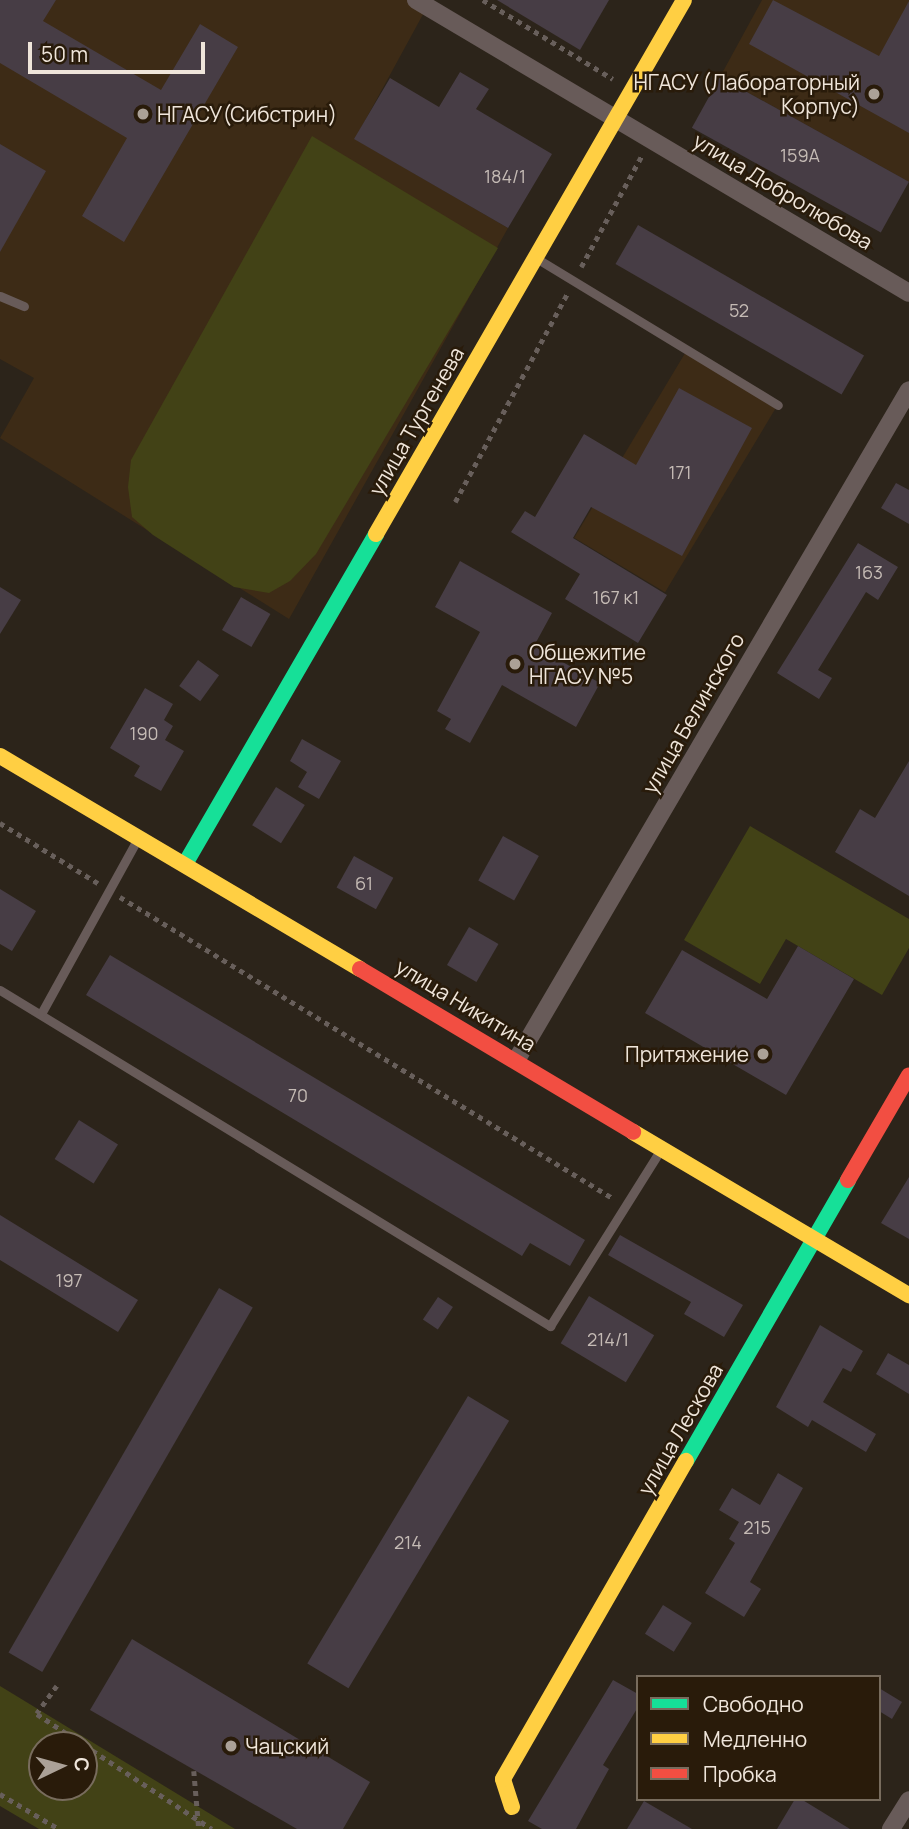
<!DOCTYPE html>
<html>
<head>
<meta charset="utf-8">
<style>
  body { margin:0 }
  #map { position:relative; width:909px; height:1829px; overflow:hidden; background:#2c241a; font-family:Manrope,sans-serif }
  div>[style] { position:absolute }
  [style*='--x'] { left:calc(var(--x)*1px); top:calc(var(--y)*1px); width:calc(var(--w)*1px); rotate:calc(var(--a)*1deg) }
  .built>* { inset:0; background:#3d2b16; transform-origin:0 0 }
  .green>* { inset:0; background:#424216 }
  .building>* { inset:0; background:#473d45; transform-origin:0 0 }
  .path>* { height:4.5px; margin-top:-2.25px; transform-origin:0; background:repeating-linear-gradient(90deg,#685f5b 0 5px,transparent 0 10px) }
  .lane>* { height:9px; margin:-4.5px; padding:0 4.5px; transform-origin:4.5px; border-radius:4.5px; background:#685b59 }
  .street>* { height:18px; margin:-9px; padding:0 9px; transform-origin:9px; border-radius:9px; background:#685b59 }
  .fast>* { height:16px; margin:-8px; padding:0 8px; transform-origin:8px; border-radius:8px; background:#16e098 }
  .slow>* { height:16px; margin:-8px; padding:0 8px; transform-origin:8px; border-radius:8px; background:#ffcf43 }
  .jam>* { height:16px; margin:-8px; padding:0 8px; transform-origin:8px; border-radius:8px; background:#f24e42 }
  .dots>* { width:19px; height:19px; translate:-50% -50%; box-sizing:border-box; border:4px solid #291b0a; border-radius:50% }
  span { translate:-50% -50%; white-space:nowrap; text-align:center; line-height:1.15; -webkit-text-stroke:5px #291b0a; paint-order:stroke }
  .number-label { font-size:18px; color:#c5bbb5 }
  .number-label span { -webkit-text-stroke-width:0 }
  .poi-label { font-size:21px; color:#efe5da }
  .right { translate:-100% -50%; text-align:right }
  .left { translate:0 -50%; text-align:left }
  .street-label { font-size:21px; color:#efe5da }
  .legend { position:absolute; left:636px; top:1675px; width:245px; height:126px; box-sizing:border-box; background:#291b0a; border:2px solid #786c5d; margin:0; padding:9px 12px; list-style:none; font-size:21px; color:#efe5da }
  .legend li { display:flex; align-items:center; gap:14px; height:35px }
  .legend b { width:35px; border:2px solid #786c5d }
  .north { position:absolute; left:28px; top:1731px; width:70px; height:70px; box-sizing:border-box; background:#291b0a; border:2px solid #786c5d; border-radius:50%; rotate:85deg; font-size:19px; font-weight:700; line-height:28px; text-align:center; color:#efe5da }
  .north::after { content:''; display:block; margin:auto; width:24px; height:32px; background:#aba197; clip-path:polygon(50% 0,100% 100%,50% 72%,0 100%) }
  .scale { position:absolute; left:28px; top:42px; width:177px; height:32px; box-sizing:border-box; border:4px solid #efe5da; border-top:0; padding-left:9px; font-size:21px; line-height:24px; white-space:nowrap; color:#efe5da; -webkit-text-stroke:5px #291b0a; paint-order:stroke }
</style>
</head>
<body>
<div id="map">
  <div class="built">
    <div style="clip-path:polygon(0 0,415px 0,427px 7px,355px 139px,508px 228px,289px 619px,0 438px,34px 378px,0 359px)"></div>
    <div style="clip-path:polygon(762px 0,909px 0,909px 182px,720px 77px)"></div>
    <div style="left:687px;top:350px;width:106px;height:219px;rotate:31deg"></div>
  </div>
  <div class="green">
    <div style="clip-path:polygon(312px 136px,498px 248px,316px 554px,290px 581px,269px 593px,234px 587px,153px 535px,132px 517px,128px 487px,131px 460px)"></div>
    <div style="clip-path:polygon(750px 826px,909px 919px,909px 948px,882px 995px,786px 939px,760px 984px,684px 940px)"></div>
    <div style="clip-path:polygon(evenodd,0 1686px,235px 1829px,39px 1829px,0 1806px,0 1686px,84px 1745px,84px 1787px,42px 1787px,42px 1745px,84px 1745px)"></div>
  </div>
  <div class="building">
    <div style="clip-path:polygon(0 0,56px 0,43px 21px,161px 90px,200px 24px,238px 47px,124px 242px,82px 216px,127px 138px,0 63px)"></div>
    <div style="clip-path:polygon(497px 0,609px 0,580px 50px)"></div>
    <div style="clip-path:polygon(773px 0,879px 56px,909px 1px,909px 133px,749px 44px)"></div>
    <div style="clip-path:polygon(460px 72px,489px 89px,476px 109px,552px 154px,508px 228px,354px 139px,390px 78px,439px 107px)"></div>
    <div style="left:720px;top:77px;width:216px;height:58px;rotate:29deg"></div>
    <div style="clip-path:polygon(0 144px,46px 171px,0 252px)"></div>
    <div style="left:638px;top:225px;width:261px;height:45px;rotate:30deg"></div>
    <div style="clip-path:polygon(679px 388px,752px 428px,682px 556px,591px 507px,573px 538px,667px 595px,638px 643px,565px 599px,580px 574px,511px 532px,525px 511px,535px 517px,584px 434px,636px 465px)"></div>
    <div style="clip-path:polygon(896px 483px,909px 490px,909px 524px,881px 508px)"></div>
    <div style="clip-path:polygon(858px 543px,898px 567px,878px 600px,866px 592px,818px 670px,832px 678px,819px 699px,777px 673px)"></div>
    <div style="clip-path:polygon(460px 561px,552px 613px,534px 646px,600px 683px,576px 727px,502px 685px,470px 743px,445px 729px,451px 719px,437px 711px,480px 632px,435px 607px)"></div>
    <div style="clip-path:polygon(0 587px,21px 600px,0 634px)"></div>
    <div style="left:241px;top:597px;width:34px;height:38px;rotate:30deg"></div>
    <div style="left:198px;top:660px;width:26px;height:32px;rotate:36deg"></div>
    <div style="clip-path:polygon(145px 688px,173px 704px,164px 720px,173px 726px,165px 740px,184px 751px,161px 791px,134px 776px,140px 766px,110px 748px)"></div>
    <div style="clip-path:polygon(302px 739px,341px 761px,319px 799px,298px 787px,307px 772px,290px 761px)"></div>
    <div style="clip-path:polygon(909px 761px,909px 896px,835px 852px,860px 809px,875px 818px)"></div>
    <div style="left:276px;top:787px;width:34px;height:45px;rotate:32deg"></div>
    <div style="left:503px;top:836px;width:41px;height:51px;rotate:29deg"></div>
    <div style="left:354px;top:856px;width:45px;height:36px;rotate:29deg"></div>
    <div style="clip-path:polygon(0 889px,36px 911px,12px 951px,0 944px)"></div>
    <div style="left:469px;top:927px;width:34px;height:44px;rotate:30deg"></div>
    <div style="clip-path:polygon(798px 946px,854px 979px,786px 1095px,645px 1013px,682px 950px,767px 999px)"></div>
    <div style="clip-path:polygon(110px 955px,585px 1240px,570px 1266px,530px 1243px,522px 1256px,86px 995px)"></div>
    <div style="left:79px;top:1120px;width:46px;height:46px;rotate:32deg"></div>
    <div style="clip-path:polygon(909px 1177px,909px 1239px,881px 1223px)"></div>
    <div style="clip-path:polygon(0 1215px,138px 1300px,118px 1332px,0 1260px)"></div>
    <div style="clip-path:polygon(620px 1235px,743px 1305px,724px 1337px,684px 1314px,691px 1302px,608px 1255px)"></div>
    <div style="left:219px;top:1288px;width:39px;height:421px;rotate:30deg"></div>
    <div style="left:589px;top:1296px;width:76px;height:55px;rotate:31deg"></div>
    <div style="left:438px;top:1297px;width:18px;height:27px;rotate:34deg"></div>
    <div style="clip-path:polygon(820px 1325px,863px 1351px,851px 1372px,843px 1368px,823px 1402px,876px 1434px,866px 1452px,812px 1420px,808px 1427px,776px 1407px)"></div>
    <div style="clip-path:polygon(888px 1353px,909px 1365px,909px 1394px,876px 1374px)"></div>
    <div style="left:468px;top:1396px;width:48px;height:312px;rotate:31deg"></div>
    <div style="clip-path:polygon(778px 1473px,803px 1488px,750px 1582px,761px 1589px,744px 1617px,705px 1593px,735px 1543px,729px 1539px,739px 1522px,719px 1510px,732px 1488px,760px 1505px)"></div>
    <div style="left:663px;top:1605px;width:34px;height:34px;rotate:32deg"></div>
    <div style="clip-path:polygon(132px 1639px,370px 1782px,343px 1829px,297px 1829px,90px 1710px)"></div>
    <div style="clip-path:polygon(613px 1680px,638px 1694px,638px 1707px,603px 1765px,609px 1769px,576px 1829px,542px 1829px,528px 1821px)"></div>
    <div style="clip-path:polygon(879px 1688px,902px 1702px,892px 1719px,879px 1711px)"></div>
    <div style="clip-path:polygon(795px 1799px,801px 1799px,850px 1829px,777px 1829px)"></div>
    <div style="clip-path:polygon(644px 1801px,692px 1829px,627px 1829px)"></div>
  </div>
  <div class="path">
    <div style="--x:483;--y:0;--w:152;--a:31.3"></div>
    <div style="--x:581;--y:267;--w:128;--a:-61.4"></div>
    <div style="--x:455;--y:502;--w:236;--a:-61.7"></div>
    <div style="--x:0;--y:823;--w:115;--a:31.5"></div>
    <div style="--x:120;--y:897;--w:579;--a:31.44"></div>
    <div style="--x:57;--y:1686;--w:34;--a:126"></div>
    <div style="--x:37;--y:1714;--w:56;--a:33.4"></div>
    <div style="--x:84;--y:1745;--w:153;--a:33.3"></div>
    <div style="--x:194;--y:1771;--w:58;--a:85.1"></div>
    <div style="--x:0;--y:1794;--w:69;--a:30.7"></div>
  </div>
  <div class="lane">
    <div style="--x:536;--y:258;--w:283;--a:31.3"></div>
    <div style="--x:0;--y:296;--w:26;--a:23"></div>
    <div style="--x:0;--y:990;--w:645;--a:31.42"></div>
    <div style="--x:550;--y:1326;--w:205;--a:-57.9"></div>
    <div style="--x:42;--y:1012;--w:194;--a:-61.1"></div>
  </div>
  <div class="street">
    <div style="--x:416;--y:0;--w:573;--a:30.72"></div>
    <div style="--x:517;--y:1059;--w:775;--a:-59.63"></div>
    <div style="--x:891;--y:1829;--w:34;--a:-58"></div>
  </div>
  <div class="fast">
    <div style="--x:185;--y:864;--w:381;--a:-59.9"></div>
    <div style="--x:686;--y:1461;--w:324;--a:-60"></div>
  </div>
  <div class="slow">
    <div style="--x:376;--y:534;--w:616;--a:-60.02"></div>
    <div style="--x:0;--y:756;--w:418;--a:30.6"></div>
    <div style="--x:633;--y:1132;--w:321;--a:30.6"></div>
    <div style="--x:512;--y:1807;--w:29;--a:-108"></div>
    <div style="--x:503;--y:1779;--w:367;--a:-60.1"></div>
  </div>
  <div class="jam">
    <div style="--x:360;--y:969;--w:318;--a:30.8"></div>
    <div style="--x:848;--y:1180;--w:121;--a:-59.8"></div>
  </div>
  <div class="dots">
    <div style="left:874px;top:94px;background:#aba197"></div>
    <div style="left:143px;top:114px;background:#aba197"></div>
    <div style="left:515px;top:664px;background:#aba197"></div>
    <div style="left:763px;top:1054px;background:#aba197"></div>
    <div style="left:231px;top:1746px;background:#aba197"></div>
  </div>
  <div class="number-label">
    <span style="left:800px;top:155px">159А</span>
    <span style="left:505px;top:176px">184/1</span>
    <span style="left:739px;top:310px">52</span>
    <span style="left:680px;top:472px">171</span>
    <span style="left:869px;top:572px">163</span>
    <span style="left:616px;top:597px">167 к1</span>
    <span style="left:144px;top:733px">190</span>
    <span style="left:364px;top:883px">61</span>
    <span style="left:298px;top:1095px">70</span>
    <span style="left:69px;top:1280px">197</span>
    <span style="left:608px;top:1339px">214/1</span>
    <span style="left:757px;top:1527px">215</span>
    <span style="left:408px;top:1542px">214</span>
  </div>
  <div class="poi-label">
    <span class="right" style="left:860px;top:94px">НГАСУ (Лабораторный<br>Корпус)</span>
    <span class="left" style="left:157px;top:114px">НГАСУ(Сибстрин)</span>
    <span class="left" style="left:529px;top:664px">Общежитие<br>НГАСУ №5</span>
    <span class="right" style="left:749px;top:1054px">Притяжение</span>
    <span class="left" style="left:245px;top:1746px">Чацский</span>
  </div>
  <div class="street-label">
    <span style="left:783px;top:191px;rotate:31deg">улица Добролюбова</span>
    <span style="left:416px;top:421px;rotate:-60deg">улица Тургенева</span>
    <span style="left:693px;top:713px;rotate:-60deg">улица Белинского</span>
    <span style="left:466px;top:1005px;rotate:31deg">улица Никитина</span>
    <span style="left:680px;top:1429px;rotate:-60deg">улица Лескова</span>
  </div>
  <ul class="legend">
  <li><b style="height:9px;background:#16e098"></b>Свободно</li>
  <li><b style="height:9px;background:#ffcf43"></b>Медленно</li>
  <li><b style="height:9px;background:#f24e42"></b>Пробка</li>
  </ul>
  <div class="north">С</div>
  <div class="scale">50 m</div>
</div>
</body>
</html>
